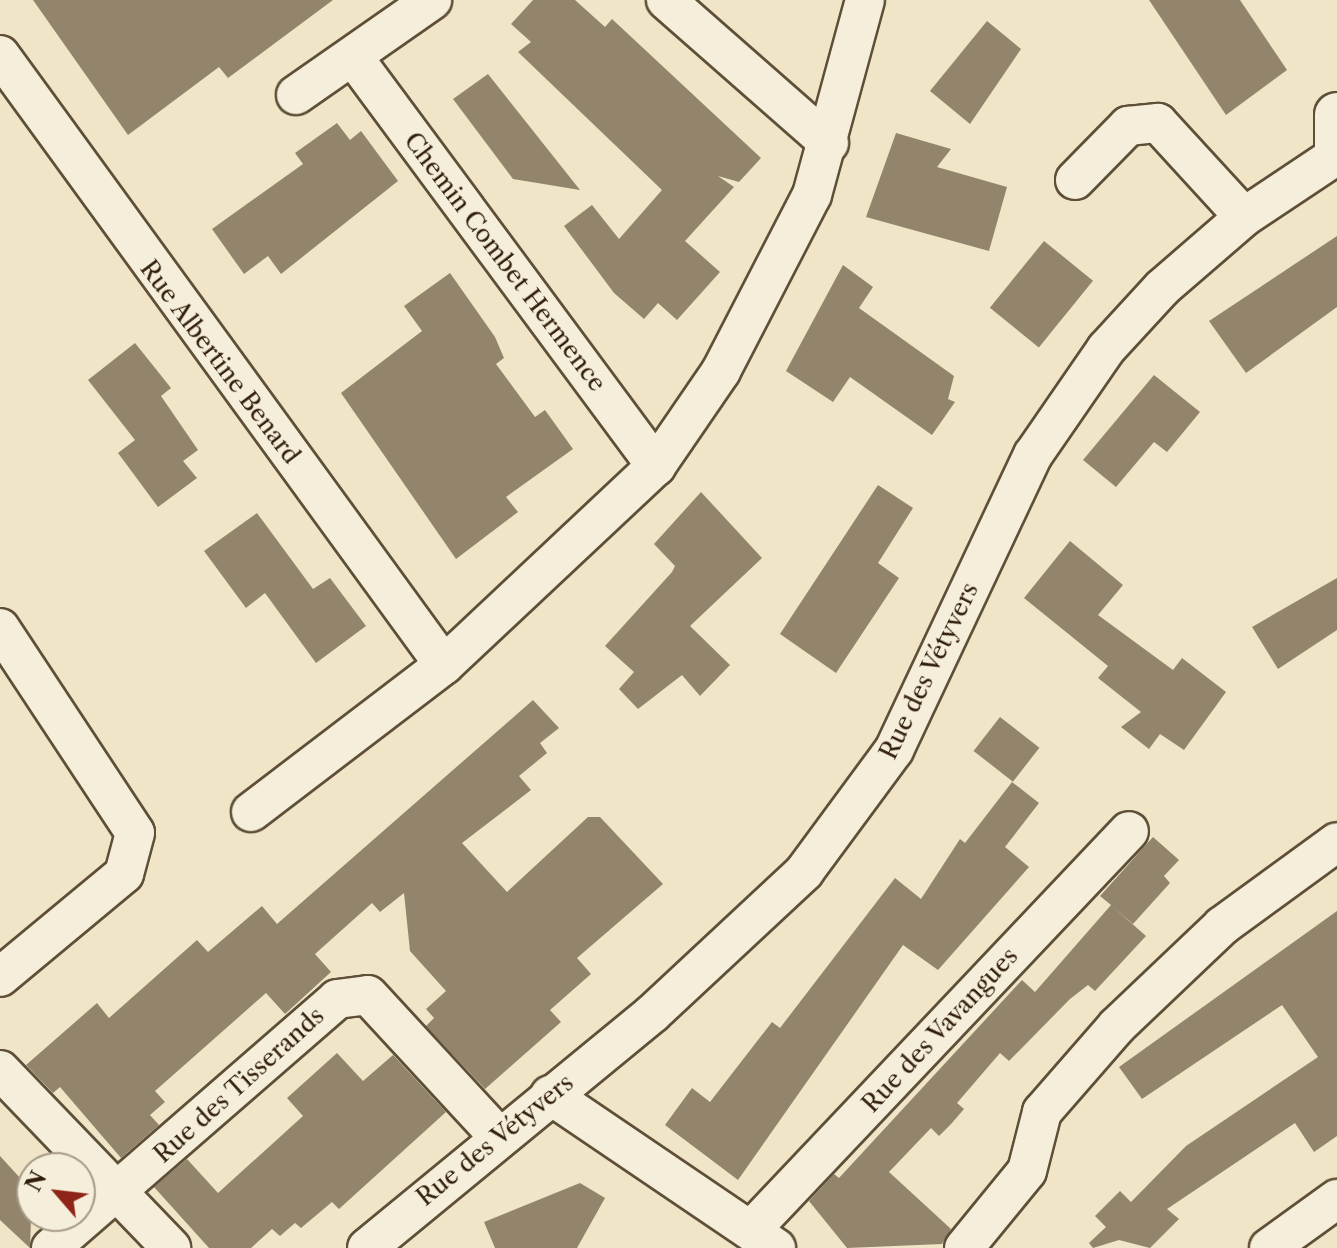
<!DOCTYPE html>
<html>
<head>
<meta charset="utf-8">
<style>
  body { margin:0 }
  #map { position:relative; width:1337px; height:1248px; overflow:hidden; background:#f0e5c6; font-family:"Libre Caslon Text",serif }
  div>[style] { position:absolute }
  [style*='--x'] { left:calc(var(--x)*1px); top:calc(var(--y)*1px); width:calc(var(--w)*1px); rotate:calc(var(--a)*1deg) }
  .building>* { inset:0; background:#93856b; transform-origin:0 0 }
  .roads { filter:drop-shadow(2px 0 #5f4f38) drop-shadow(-2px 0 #5f4f38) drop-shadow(0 2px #5f4f38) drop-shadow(0 -2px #5f4f38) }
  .minor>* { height:38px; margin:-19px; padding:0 19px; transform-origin:19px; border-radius:19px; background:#f5eeda }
  .tertiary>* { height:44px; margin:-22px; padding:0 22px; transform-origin:22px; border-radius:22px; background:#f5eeda }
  span { translate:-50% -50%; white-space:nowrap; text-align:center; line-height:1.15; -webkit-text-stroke:6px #f5eeda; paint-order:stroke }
  .street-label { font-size:24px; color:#2f1d09 }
  .north { position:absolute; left:16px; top:1152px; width:80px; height:80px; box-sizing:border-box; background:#f5eeda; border:2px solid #a69a86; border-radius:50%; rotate:298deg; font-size:22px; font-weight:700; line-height:32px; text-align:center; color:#2f1d09 }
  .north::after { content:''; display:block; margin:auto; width:28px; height:36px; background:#8f2418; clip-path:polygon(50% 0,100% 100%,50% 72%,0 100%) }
</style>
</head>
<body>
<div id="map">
  <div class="building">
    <div style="clip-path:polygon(33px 0,333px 0,228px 78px,219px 67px,128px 135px)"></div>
    <div style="clip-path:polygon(533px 0,575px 0,605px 27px,612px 19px,761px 158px,739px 182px,718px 176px,734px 187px,685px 241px,720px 272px,677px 320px,658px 303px,644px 319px,614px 293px,564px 226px,592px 205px,619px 239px,662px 190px,518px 52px,531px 42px,511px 24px)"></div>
    <div style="clip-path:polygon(1149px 0,1240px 0,1287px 70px,1226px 115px)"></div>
    <div style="clip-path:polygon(987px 21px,1021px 49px,970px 124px,930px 91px)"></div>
    <div style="clip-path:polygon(488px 74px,580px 190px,513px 179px,453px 99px)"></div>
    <div style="clip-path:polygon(337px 123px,350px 140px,361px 131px,398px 181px,281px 274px,268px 256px,244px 274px,212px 229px,303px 164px,295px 153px)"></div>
    <div style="clip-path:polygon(896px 133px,951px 149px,937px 167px,1007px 187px,989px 251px,866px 217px)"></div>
    <div style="clip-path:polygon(1337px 236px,1337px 307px,1246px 373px,1209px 321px)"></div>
    <div style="left:1044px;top:241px;width:63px;height:86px;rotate:39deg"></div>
    <div style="clip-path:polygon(843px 265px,873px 287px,859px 308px,954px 376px,948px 399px,955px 402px,932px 435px,850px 377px,833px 402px,786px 371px)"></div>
    <div style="clip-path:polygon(450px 273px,495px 337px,504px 358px,496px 364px,535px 417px,545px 410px,573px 449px,506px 497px,518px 512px,456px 559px,341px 393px,422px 331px,404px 306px)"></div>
    <div style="clip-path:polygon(135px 343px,171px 388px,161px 396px,198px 450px,183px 461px,197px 478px,158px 507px,118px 453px,135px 440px,88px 380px)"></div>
    <div style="clip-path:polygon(1154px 375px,1200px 412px,1167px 452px,1154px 442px,1116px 487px,1083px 460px)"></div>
    <div style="clip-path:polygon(878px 485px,913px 508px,878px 563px,899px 578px,836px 673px,780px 634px)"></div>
    <div style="clip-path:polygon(701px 492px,762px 558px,690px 626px,730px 665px,700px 696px,682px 675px,638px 709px,619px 689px,634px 672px,605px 646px,672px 572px,675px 566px,654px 544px)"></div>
    <div style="clip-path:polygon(257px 513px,313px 589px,330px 578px,366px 626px,316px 663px,265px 593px,246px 608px,204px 551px)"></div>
    <div style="clip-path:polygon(1070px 541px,1123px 585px,1098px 615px,1173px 670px,1182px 658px,1226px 692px,1184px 750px,1160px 734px,1149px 749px,1121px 727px,1141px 712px,1098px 678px,1108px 666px,1024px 598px)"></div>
    <div style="clip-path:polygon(1337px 578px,1337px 630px,1278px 669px,1252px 627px)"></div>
    <div style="clip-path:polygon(533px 700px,559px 728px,540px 743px,547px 753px,519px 776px,531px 790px,462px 843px,507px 892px,588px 817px,600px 817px,663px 884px,577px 958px,591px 974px,550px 1010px,561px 1022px,485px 1089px,426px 1026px,434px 1018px,426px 1009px,446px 991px,410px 951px,404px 893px,380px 912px,372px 903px,315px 954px,331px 972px,285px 1014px,266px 993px,155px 1091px,165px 1102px,150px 1115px,159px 1125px,121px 1158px,60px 1087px,53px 1093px,26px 1065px,97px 1003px,109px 1018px,197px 940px,208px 952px,262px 906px,277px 924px)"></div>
    <div style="left:1000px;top:717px;width:50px;height:43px;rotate:38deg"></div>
    <div style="clip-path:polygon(1012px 782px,1039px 803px,1005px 847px,1029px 867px,938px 970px,903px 945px,738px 1180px,665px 1125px,692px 1088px,710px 1102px,772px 1022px,780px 1028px,895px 878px,921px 899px,960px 839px,965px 843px)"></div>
    <div style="clip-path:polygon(1153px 837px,1179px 860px,1164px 876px,1170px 883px,1133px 924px,1112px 906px,1146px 936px,1095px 991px,1088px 985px,1070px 999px,1009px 1061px,1000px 1053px,957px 1103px,964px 1109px,952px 1123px,939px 1136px,931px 1128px,889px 1172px,951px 1229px,942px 1244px,847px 1248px,809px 1201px,834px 1174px,839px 1178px,1022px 980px,1035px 992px,1111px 905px,1100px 896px)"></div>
    <div style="clip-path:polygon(1337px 911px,1337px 1136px,1314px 1152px,1295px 1123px,1167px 1209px,1179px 1219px,1150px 1248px,1119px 1240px,1093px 1248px,1089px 1243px,1106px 1227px,1095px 1216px,1120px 1191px,1131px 1202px,1186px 1146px,1318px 1057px,1282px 1005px,1142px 1099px,1119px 1067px)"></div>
    <div style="clip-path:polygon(337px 1053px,363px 1081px,393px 1055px,446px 1112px,339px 1209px,332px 1202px,301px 1228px,295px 1223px,280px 1236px,272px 1229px,251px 1248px,209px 1248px,154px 1187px,187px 1159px,218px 1193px,303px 1116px,287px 1098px)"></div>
    <div style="clip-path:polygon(0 1156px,32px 1191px,30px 1248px,0 1220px)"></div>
    <div style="clip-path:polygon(580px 1183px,605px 1198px,577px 1248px,495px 1248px,484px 1222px)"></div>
  </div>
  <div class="roads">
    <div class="minor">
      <div style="--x:666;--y:0;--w:217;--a:41.3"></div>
      <div style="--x:0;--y:55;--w:754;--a:53.95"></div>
      <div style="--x:354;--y:58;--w:508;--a:53.49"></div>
      <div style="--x:296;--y:95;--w:166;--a:-34.9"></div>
      <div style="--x:1075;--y:180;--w:76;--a:-45.5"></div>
      <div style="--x:1128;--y:126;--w:30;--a:-6"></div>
      <div style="--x:1158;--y:123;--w:127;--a:47.5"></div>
      <div style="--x:0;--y:628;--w:245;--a:56.6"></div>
      <div style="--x:135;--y:833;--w:42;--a:105"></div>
      <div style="--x:124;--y:874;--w:161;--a:140.3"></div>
      <div style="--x:251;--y:812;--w:243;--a:-37.3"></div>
      <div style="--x:444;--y:665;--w:291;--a:-43.2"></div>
      <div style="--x:656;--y:466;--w:115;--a:-55.6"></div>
      <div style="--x:721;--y:371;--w:198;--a:-62.7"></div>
      <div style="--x:812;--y:195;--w:202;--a:-74.8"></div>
      <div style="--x:0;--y:1070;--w:247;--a:46.1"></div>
      <div style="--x:550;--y:1095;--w:273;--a:34.1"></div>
      <div style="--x:752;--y:1229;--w:548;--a:-46.55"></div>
      <div style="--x:51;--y:1248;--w:379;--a:-41"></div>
      <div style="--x:337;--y:999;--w:31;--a:-7"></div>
      <div style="--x:368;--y:995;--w:192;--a:47.3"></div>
      <div style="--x:367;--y:1248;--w:370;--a:-39.4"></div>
      <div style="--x:653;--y:1013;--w:207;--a:-43"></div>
      <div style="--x:804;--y:872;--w:152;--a:-53.6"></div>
      <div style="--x:894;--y:750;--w:326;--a:-64.8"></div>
      <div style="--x:1033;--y:455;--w:129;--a:-55.4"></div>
      <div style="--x:1106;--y:349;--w:83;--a:-47.4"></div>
      <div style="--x:1162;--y:288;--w:108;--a:-40.9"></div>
      <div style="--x:1244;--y:217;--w:112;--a:-33.7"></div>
      <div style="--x:964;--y:1248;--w:99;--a:-50.7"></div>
      <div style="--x:1027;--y:1171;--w:61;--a:-75.7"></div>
      <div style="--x:1042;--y:1112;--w:114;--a:-48.9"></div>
      <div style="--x:1117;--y:1026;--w:145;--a:-43.6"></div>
      <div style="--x:1222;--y:926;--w:142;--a:-36.1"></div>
      <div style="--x:1269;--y:1248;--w:84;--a:-35.8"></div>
    </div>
    <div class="tertiary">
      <div style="--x:1337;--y:115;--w:39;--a:90"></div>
    </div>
  </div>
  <div class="street-label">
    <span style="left:505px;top:262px;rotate:53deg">Chemin Combet Hermence</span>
    <span style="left:220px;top:362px;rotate:53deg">Rue Albertine Benard</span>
    <span style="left:929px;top:671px;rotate:-64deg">Rue des Vétyvers</span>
    <span style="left:940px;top:1030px;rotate:-47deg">Rue des Vavangues</span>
    <span style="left:239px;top:1085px;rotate:-42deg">Rue des Tisserands</span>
    <span style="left:495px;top:1140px;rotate:-39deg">Rue des Vétyvers</span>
  </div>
  <div class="north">N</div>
</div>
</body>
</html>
